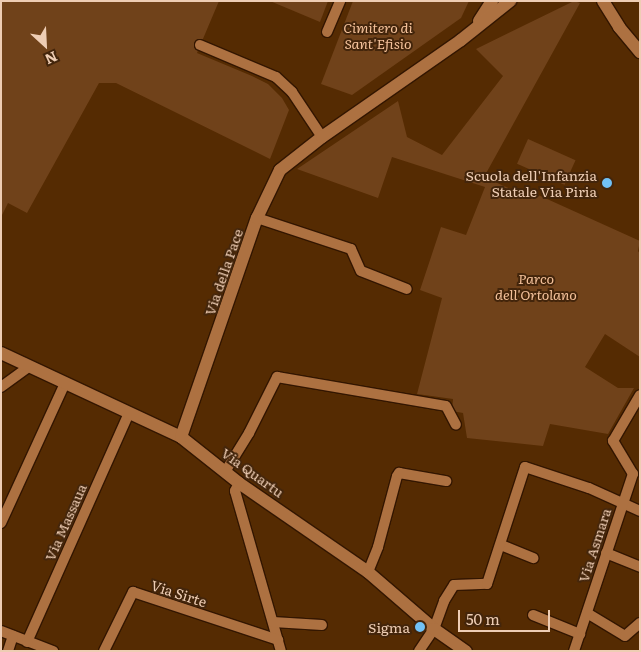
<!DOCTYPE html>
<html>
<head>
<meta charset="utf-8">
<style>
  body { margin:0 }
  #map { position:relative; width:641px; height:652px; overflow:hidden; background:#552b02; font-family:Literata,serif }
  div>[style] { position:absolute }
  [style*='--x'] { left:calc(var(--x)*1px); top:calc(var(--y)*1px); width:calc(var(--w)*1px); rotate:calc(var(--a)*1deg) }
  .green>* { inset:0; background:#70421a; transform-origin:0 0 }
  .roads { filter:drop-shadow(1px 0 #331600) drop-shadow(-1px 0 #331600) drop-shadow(0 1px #331600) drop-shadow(0 -1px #331600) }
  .minor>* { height:10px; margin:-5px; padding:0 5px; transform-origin:5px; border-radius:5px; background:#ad7141 }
  .tertiary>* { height:12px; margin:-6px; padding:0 6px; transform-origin:6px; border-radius:6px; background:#ad7141 }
  .dots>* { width:14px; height:14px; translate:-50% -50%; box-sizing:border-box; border:2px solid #43250b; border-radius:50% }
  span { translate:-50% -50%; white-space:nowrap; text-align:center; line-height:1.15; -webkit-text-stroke:4px #43250b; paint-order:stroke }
  .park-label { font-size:14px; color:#f4c19a; font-style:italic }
  .poi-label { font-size:14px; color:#eecdb4 }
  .right { translate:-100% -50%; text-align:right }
  .street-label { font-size:14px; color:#eecdb4 }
  .frame { position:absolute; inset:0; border:2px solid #eecdb4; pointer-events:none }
  .north { position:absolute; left:20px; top:20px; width:50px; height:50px; -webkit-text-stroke:4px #43250b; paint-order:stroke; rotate:155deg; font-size:14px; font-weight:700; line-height:20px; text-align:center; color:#eecdb4 }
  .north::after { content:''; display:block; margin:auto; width:18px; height:22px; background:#eecdb4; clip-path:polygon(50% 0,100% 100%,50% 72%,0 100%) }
  .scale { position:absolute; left:458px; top:610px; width:92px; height:22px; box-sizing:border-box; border:2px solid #eecdb4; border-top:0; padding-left:6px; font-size:15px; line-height:18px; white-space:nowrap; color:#eecdb4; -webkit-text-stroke:4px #43250b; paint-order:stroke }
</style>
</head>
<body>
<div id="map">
  <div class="green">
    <div style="clip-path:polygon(1px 1px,219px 1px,197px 53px,252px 76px,268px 84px,282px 98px,289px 110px,270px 159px,116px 83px,99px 83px,27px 213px,8px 203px,1px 217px)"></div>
    <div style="clip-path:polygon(270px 1px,328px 1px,320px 22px)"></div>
    <div style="clip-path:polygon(353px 1px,469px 1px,461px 18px,352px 95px,321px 84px)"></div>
    <div style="clip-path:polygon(574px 1px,580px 3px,484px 177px,522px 194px,536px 194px,640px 241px,638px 251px,640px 254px,640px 357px,605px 334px,585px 367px,618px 388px,634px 388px,608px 434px,550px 424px,543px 446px,467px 438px,463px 413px,452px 411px,453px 399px,417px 394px,442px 298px,420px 290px,441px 227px,466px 235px,485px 187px,392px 157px,378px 198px,297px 169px,398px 101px,407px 137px,442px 155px,503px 76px,476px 49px)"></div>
    <div style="left:528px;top:139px;width:52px;height:27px;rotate:24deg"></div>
  </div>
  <div class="roads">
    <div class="minor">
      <div style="--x:327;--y:32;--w:34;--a:-67"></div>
      <div style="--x:200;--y:45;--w:82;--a:22.8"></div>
      <div style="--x:276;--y:77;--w:22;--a:43"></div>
      <div style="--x:292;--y:92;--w:54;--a:56.3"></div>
      <div style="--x:257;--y:218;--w:99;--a:18.3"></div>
      <div style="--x:351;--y:249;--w:24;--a:66"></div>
      <div style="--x:361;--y:271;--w:49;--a:21.4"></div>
      <div style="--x:1;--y:387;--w:34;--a:-36"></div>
      <div style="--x:225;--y:472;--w:46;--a:-58.4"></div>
      <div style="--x:249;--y:433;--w:63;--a:-63.4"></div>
      <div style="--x:277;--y:377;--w:171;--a:9.7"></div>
      <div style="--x:446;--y:406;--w:21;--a:62"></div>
      <div style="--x:239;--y:483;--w:9;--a:117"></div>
      <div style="--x:235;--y:491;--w:166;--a:74"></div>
      <div style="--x:1;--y:523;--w:154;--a:-65.4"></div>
      <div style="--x:501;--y:545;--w:35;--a:22"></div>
      <div style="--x:606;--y:553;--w:37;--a:22"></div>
      <div style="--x:368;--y:572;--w:27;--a:-68"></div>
      <div style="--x:378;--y:547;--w:73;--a:-75"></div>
      <div style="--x:397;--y:476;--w:4;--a:-56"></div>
      <div style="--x:399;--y:473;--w:48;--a:9.7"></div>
      <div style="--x:587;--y:613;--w:44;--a:31.2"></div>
      <div style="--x:625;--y:636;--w:20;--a:-41"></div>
      <div style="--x:533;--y:615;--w:51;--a:22"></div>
      <div style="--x:273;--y:622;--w:49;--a:3.5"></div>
      <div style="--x:1;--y:631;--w:56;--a:21"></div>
      <div style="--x:27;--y:642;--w:251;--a:-66"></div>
      <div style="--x:8;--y:651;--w:16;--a:-72"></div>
      <div style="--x:104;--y:651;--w:66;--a:-63.8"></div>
      <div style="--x:133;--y:592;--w:153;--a:18.3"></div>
      <div style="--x:419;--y:651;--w:27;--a:-56"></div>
      <div style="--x:434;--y:629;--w:30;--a:-70"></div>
      <div style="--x:444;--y:601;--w:19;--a:-58"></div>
      <div style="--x:454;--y:585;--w:33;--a:-2"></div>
      <div style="--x:487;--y:584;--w:123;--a:-72"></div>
      <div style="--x:525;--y:467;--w:67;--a:18.2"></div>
      <div style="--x:589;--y:488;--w:56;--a:24.3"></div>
      <div style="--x:574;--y:651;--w:187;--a:-71.6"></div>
      <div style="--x:633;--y:474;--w:39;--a:-121"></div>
      <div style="--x:613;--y:441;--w:53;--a:-59.6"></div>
    </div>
    <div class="tertiary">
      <div style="--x:603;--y:1;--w:31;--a:58"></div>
      <div style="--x:619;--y:27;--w:33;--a:50"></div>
      <div style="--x:479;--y:21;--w:24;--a:-57"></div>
      <div style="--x:1;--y:353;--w:199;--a:25"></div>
      <div style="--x:181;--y:437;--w:74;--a:38.4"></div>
      <div style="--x:239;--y:483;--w:157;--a:34.6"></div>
      <div style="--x:368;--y:572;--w:87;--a:40.8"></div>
      <div style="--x:434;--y:629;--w:39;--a:35"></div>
      <div style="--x:181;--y:437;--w:232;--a:-70.9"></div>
      <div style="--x:257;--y:218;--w:53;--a:-64.4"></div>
      <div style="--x:280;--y:170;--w:53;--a:-38.2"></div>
      <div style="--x:322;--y:137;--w:169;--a:-34.9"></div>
      <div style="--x:461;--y:40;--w:63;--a:-38.5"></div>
    </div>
  </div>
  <div class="dots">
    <div style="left:607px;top:183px;background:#71c1f5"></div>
    <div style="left:420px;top:627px;background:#71c1f5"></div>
  </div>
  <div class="park-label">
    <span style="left:378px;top:35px">Cimitero di<br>Sant'Efisio</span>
    <span style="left:536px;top:286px">Parco<br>dell'Ortolano</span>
  </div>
  <div class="poi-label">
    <span class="right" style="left:597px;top:183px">Scuola dell'Infanzia<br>Statale Via Piria</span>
    <span class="right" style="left:410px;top:627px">Sigma</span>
  </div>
  <div class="street-label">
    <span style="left:223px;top:272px;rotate:-71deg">Via della Pace</span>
    <span style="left:253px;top:472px;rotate:36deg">Via Quartu</span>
    <span style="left:65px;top:522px;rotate:-66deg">Via Massaua</span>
    <span style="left:594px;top:545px;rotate:-72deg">Via Asmara</span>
    <span style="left:179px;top:593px;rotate:18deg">Via Sirte</span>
  </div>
  <div class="frame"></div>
  <div class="north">N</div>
  <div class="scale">50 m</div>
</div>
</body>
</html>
